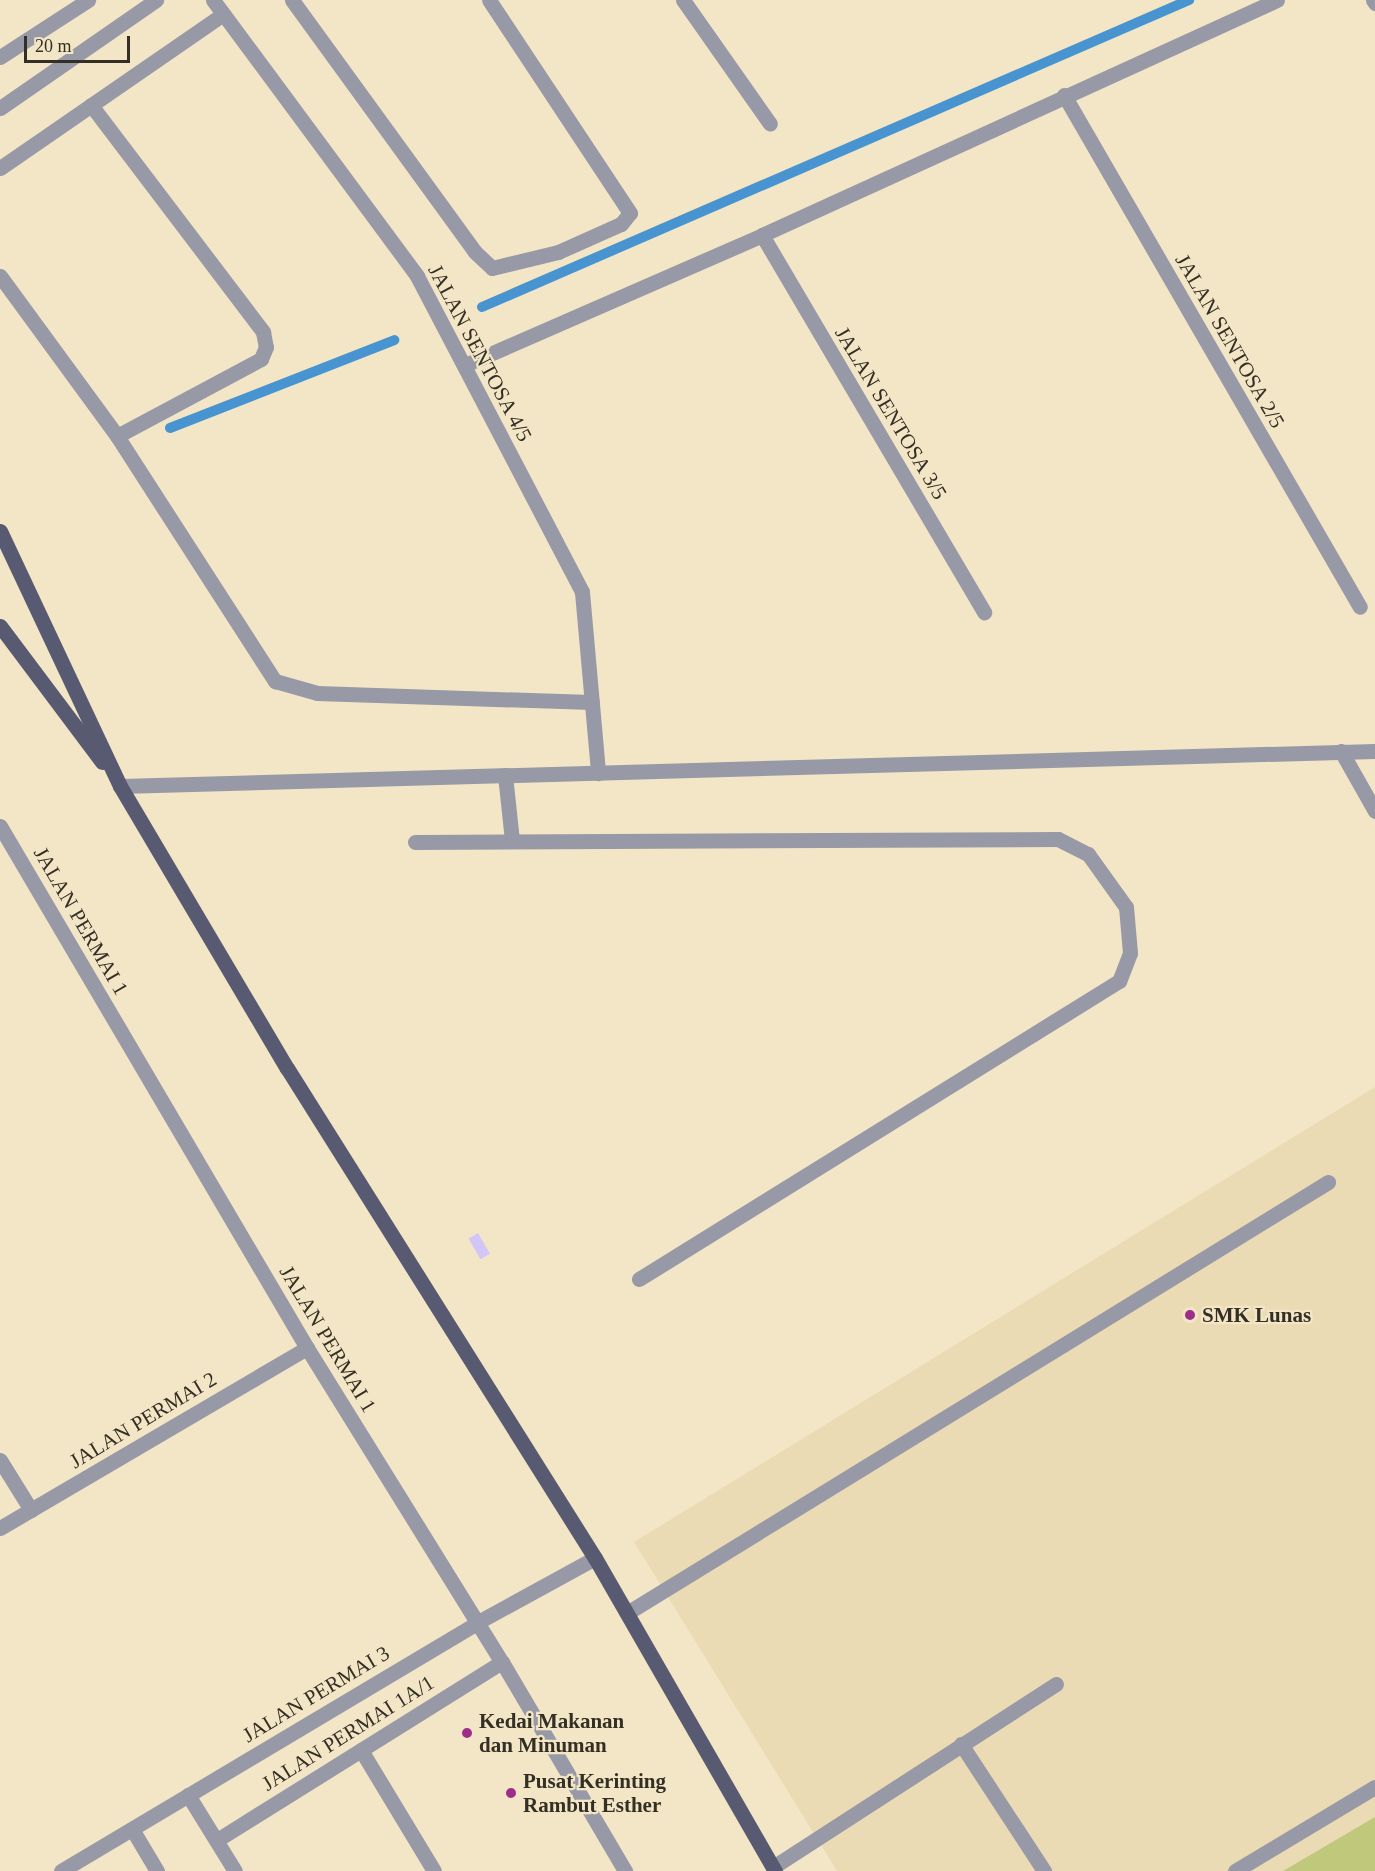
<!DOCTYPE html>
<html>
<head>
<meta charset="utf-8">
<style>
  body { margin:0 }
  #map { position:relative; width:1375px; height:1871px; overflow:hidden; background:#f3e6c7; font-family:Georgia,serif }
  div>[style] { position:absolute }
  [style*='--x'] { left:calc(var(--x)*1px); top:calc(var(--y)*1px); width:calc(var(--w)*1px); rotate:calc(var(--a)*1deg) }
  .built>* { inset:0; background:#ebdbb5 }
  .green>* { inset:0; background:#c0c87b }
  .stream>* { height:10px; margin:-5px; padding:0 5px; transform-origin:5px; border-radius:5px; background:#4894d0 }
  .building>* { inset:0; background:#d2c6f8; transform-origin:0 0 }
  .minor>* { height:15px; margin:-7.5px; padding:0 7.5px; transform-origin:7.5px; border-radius:7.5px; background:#9899a6 }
  .major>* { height:15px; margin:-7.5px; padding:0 7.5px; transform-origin:7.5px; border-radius:7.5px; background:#575a70 }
  .dots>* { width:16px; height:16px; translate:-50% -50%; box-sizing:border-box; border:3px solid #f3e6c7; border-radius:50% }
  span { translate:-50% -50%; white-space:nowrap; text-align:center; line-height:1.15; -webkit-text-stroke:4.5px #f3e6c7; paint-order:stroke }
  .street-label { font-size:21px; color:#342f24 }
  .poi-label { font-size:21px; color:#342f24; font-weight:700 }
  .left { translate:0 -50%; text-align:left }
  .scale { position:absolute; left:24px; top:36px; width:106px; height:27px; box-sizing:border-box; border:3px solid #342f24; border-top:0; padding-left:8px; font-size:18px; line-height:21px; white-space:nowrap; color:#342f24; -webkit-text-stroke:4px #f3e6c7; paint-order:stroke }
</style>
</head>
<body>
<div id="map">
  <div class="built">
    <div style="clip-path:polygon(1375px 1087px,1375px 1871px,837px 1871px,634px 1542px)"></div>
  </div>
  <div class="green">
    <div style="clip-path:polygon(1375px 1817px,1375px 1871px,1283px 1871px)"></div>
  </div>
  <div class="stream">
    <div style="--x:482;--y:307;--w:771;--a:-23.47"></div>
    <div style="--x:170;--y:428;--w:241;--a:-21.4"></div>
  </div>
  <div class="building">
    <div style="left:478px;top:1233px;width:24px;height:11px;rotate:60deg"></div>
  </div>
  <div class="minor">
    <div style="--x:213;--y:0;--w:343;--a:53.5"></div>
    <div style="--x:417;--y:276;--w:356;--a:62.4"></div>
    <div style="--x:582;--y:592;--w:182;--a:84.9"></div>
    <div style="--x:292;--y:0;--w:311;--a:54"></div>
    <div style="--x:475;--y:252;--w:23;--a:43"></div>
    <div style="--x:492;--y:268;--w:68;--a:-13.6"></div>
    <div style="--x:558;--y:252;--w:69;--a:-24"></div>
    <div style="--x:621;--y:224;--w:14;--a:-51"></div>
    <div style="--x:630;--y:213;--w:255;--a:-123.5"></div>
    <div style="--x:683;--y:0;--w:151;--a:54.9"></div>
    <div style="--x:1373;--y:0;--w:4;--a:56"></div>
    <div style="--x:0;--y:57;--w:105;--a:-32.9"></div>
    <div style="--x:1064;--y:95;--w:591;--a:59.97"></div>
    <div style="--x:91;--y:105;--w:285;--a:52.8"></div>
    <div style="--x:263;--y:332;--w:15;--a:79"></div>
    <div style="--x:266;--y:347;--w:13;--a:113"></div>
    <div style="--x:261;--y:359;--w:163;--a:151.9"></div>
    <div style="--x:0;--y:108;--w:190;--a:-34.7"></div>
    <div style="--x:0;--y:168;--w:271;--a:-34.6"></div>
    <div style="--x:762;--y:235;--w:438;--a:59.5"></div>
    <div style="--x:0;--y:276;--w:198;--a:53.8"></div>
    <div style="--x:117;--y:436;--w:292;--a:57.2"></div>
    <div style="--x:275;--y:681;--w:44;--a:15.9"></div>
    <div style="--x:317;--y:693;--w:275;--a:1.9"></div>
    <div style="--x:465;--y:365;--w:324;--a:-23.6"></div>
    <div style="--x:762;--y:235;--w:566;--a:-24.53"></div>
    <div style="--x:1341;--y:751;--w:69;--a:60.5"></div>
    <div style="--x:505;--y:775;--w:66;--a:83.9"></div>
    <div style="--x:120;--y:786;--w:1255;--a:-1.6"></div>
    <div style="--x:0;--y:826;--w:606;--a:59.54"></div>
    <div style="--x:307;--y:1348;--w:370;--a:58.2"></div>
    <div style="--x:502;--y:1662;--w:243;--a:59.5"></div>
    <div style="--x:415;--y:842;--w:643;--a:-0.27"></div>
    <div style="--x:1058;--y:839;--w:34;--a:27"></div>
    <div style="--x:1088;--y:854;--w:65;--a:54.4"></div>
    <div style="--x:1126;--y:907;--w:46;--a:85"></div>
    <div style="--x:1130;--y:953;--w:30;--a:111"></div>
    <div style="--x:1119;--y:981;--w:565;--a:148.17"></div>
    <div style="--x:0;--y:1460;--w:59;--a:58.2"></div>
    <div style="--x:0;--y:1528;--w:356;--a:-30.4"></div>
    <div style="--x:627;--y:1613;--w:823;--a:-31.58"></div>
    <div style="--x:961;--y:1744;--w:152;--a:56.8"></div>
    <div style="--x:361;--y:1750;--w:141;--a:58.9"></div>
    <div style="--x:188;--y:1795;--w:89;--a:58.3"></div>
    <div style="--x:132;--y:1829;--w:49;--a:59.2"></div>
    <div style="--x:217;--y:1840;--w:336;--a:-32"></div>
    <div style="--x:773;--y:1867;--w:337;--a:-32.9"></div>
    <div style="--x:61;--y:1871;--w:486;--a:-30.8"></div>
    <div style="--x:478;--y:1622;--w:133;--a:-28.7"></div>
    <div style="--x:1235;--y:1871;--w:163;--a:-31"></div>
  </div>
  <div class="major">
    <div style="--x:0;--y:531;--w:282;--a:64.8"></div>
    <div style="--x:120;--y:786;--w:328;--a:59.4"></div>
    <div style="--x:287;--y:1068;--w:579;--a:57.85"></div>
    <div style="--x:595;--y:1558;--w:361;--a:60.1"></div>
    <div style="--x:0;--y:626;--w:170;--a:53.1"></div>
  </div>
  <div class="dots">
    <div style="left:1190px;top:1315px;background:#9e2c89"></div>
    <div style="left:467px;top:1733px;background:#9e2c89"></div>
    <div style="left:511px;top:1793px;background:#9e2c89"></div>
  </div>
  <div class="street-label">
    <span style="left:1230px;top:341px;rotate:60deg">JALAN SENTOSA 2/5</span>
    <span style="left:480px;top:353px;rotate:62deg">JALAN SENTOSA 4/5</span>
    <span style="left:891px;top:413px;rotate:59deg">JALAN SENTOSA 3/5</span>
    <span style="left:81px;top:921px;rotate:60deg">JALAN PERMAI 1</span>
    <span style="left:328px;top:1339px;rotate:59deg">JALAN PERMAI 1</span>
    <span style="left:143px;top:1420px;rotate:-31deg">JALAN PERMAI 2</span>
    <span style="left:316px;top:1694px;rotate:-31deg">JALAN PERMAI 3</span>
    <span style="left:348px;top:1733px;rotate:-32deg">JALAN PERMAI 1A/1</span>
  </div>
  <div class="poi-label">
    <span class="left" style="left:1202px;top:1315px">SMK Lunas</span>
    <span class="left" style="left:479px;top:1733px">Kedai Makanan<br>dan Minuman</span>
    <span class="left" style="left:523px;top:1793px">Pusat Kerinting<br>Rambut Esther</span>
  </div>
  <div class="scale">20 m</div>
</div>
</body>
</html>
